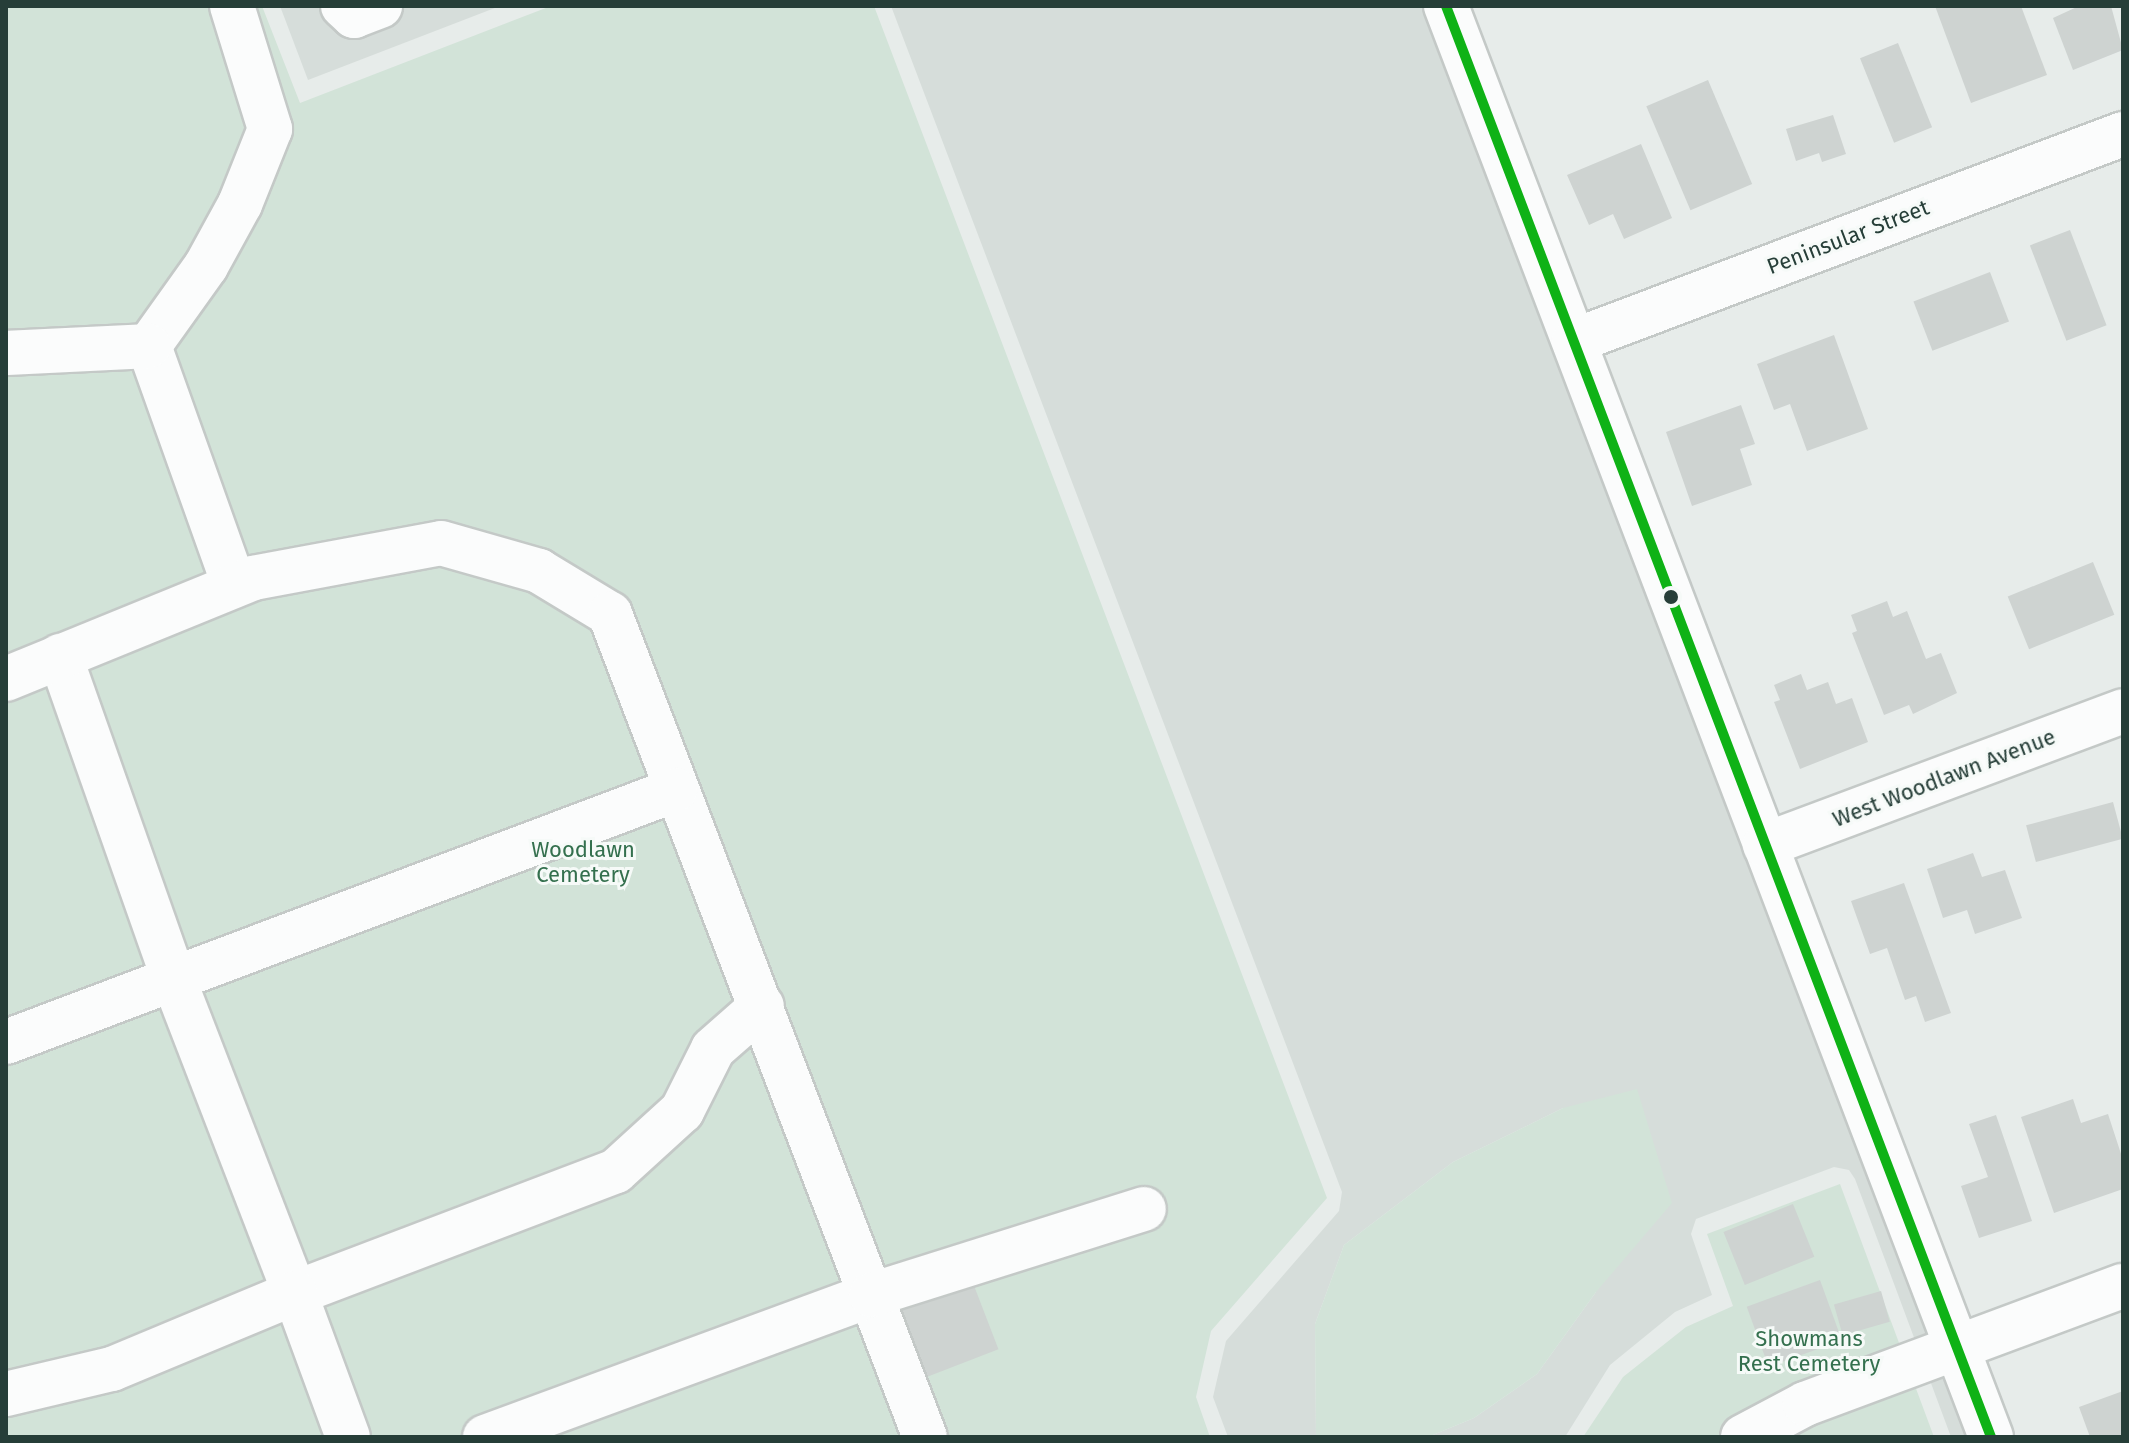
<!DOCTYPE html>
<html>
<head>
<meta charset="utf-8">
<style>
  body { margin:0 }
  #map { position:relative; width:2129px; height:1443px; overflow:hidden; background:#e7ecea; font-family:"Fira Sans",sans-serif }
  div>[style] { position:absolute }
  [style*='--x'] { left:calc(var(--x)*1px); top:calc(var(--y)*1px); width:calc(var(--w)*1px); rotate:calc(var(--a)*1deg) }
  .built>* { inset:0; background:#d6ddda }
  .green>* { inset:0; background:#d2e3d8 }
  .building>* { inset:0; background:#ced3d1; transform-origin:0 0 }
  .roads { filter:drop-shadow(2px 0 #c4c9c7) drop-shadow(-2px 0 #c4c9c7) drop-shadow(0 2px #c4c9c7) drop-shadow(0 -2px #c4c9c7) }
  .minor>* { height:44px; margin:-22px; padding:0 22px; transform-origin:22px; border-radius:22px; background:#fbfcfc }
  .bus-1>* { height:10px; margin:-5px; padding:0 5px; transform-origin:5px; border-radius:5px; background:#0fb216 }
  .dots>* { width:22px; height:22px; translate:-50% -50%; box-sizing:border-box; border:4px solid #f6faf8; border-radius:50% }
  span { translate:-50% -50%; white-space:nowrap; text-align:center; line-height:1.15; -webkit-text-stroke:6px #f6faf8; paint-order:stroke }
  .street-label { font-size:22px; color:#263e38 }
  .park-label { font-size:22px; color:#34704e }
  .frame { position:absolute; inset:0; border:8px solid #263e38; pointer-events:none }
</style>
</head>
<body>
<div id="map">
  <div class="built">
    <div style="clip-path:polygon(280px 6px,500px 6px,308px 80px)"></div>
    <div style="clip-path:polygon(891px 6px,1426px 6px,1970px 1437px,1951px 1437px,1855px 1179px,1849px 1170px,1834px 1167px,1696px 1219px,1691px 1234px,1712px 1295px,1675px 1312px,1610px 1365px,1565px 1437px,1428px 1437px,1474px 1418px,1537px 1374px,1596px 1292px,1563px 1108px,1453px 1162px,1344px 1245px,1315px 1324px,1316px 1437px,1228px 1437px,1213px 1397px,1226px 1341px,1339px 1211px,1342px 1192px)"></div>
  </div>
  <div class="green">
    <div style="clip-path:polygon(6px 6px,262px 6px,300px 103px,551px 6px,874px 6px,1327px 1198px,1211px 1331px,1196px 1397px,1210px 1437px,6px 1437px)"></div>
    <div style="clip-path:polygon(1637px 1089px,1672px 1203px,1596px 1292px,1537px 1374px,1474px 1418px,1428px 1437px,1316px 1437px,1315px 1324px,1344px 1245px,1453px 1162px,1563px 1108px)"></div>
    <div style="clip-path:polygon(1840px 1184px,1934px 1437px,1583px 1437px,1623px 1377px,1686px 1327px,1733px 1306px,1707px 1234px)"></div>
  </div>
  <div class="building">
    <div style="clip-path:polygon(1935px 6px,2021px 6px,2047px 75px,1971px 103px)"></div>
    <div style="clip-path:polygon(2079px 6px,2111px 6px,2123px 50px,2073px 70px,2053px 18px)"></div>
    <div style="left:1898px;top:43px;width:91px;height:41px;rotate:68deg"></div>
    <div style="left:1708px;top:80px;width:113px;height:67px;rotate:67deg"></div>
    <div style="clip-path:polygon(1833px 115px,1846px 154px,1822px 162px,1819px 153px,1796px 161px,1786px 129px)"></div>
    <div style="clip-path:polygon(1641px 144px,1672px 218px,1624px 239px,1613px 214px,1589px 225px,1567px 175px)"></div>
    <div style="left:2070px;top:230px;width:102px;height:43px;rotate:69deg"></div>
    <div style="left:1990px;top:272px;width:53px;height:82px;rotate:69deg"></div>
    <div style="clip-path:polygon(1834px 335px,1868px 429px,1807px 451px,1790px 404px,1774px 410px,1757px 364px)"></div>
    <div style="clip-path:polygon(1741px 405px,1755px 444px,1740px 449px,1752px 485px,1692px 506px,1666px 432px)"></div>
    <div style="left:2093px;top:562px;width:57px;height:92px;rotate:68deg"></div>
    <div style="clip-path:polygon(1887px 601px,1893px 617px,1907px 611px,1926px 659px,1941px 653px,1957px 693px,1913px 714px,1909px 705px,1884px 715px,1852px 633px,1857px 631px,1851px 615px)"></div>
    <div style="clip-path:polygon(1801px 674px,1807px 690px,1828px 682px,1836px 704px,1852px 698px,1868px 742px,1800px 769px,1774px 702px,1780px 700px,1774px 685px)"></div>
    <div style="left:2113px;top:802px;width:38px;height:90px;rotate:75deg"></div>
    <div style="clip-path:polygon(1973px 853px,1982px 877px,2005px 870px,2022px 918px,1975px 934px,1967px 910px,1943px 918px,1927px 869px)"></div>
    <div style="clip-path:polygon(1904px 883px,1951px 1013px,1925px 1022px,1916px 996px,1905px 1000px,1887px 948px,1870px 954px,1851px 901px)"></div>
    <div style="clip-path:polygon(2073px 1099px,2081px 1123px,2108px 1114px,2123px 1160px,2123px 1189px,2054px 1213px,2021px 1117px)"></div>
    <div style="clip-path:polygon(1996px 1115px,2032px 1221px,1979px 1238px,1961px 1186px,1988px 1177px,1969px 1124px)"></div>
    <div style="left:1793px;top:1204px;width:57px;height:75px;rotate:68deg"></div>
    <div style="left:968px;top:1270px;width:85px;height:81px;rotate:69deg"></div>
    <div style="left:1820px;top:1280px;width:64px;height:78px;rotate:70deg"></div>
    <div style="left:1881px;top:1291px;width:32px;height:49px;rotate:74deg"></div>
    <div style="clip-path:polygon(2123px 1391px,2123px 1437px,2090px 1437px,2079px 1407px)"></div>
  </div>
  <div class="roads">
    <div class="minor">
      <div style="--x:232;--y:6;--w:129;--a:72.8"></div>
      <div style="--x:270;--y:129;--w:81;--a:111.8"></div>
      <div style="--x:240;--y:204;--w:71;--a:118.7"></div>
      <div style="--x:206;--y:266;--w:98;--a:125.5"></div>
      <div style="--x:149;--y:346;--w:254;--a:70.4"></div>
      <div style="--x:343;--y:6;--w:15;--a:42"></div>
      <div style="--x:354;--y:16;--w:28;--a:-21"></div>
      <div style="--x:1446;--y:6;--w:1531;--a:69.15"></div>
      <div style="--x:1574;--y:341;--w:587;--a:-20.66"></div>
      <div style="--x:6;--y:353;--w:143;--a:-2.8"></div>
      <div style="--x:60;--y:656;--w:343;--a:70.6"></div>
      <div style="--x:174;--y:980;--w:336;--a:68.9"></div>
      <div style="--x:295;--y:1293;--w:343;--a:-20.8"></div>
      <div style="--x:616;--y:1171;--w:89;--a:-42.3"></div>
      <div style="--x:682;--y:1111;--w:69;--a:-63.4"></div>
      <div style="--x:713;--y:1049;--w:65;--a:-41.3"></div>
      <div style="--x:6;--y:679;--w:267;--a:-22.2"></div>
      <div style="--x:253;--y:578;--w:191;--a:-10.5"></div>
      <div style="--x:441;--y:543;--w:102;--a:15.9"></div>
      <div style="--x:539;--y:571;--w:83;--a:31.2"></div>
      <div style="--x:610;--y:614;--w:881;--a:69.06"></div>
      <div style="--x:1765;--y:845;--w:382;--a:-20.5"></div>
      <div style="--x:6;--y:1042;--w:715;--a:-20.64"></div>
      <div style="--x:6;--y:1394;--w:109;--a:-13.3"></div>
      <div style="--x:112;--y:1369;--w:198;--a:-22.6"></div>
      <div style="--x:295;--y:1293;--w:153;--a:69.8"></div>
      <div style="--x:485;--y:1437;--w:411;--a:-20.2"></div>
      <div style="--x:871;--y:1295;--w:286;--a:-17.5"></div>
      <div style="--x:1743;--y:1437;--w:70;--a:-28"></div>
      <div style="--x:1805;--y:1404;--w:339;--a:-20.4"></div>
    </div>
  </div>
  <div class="bus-1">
    <div style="--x:1446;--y:6;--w:1531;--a:69.15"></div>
  </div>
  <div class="dots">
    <div style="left:1671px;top:597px;background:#263e38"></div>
  </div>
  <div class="street-label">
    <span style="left:1848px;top:237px;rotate:-21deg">Peninsular Street</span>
    <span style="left:1944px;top:778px;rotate:-21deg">West Woodlawn Avenue</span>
  </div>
  <div class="park-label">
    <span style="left:583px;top:862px">Woodlawn<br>Cemetery</span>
    <span style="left:1809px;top:1351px">Showmans<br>Rest Cemetery</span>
  </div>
  <div class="frame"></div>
</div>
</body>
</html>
